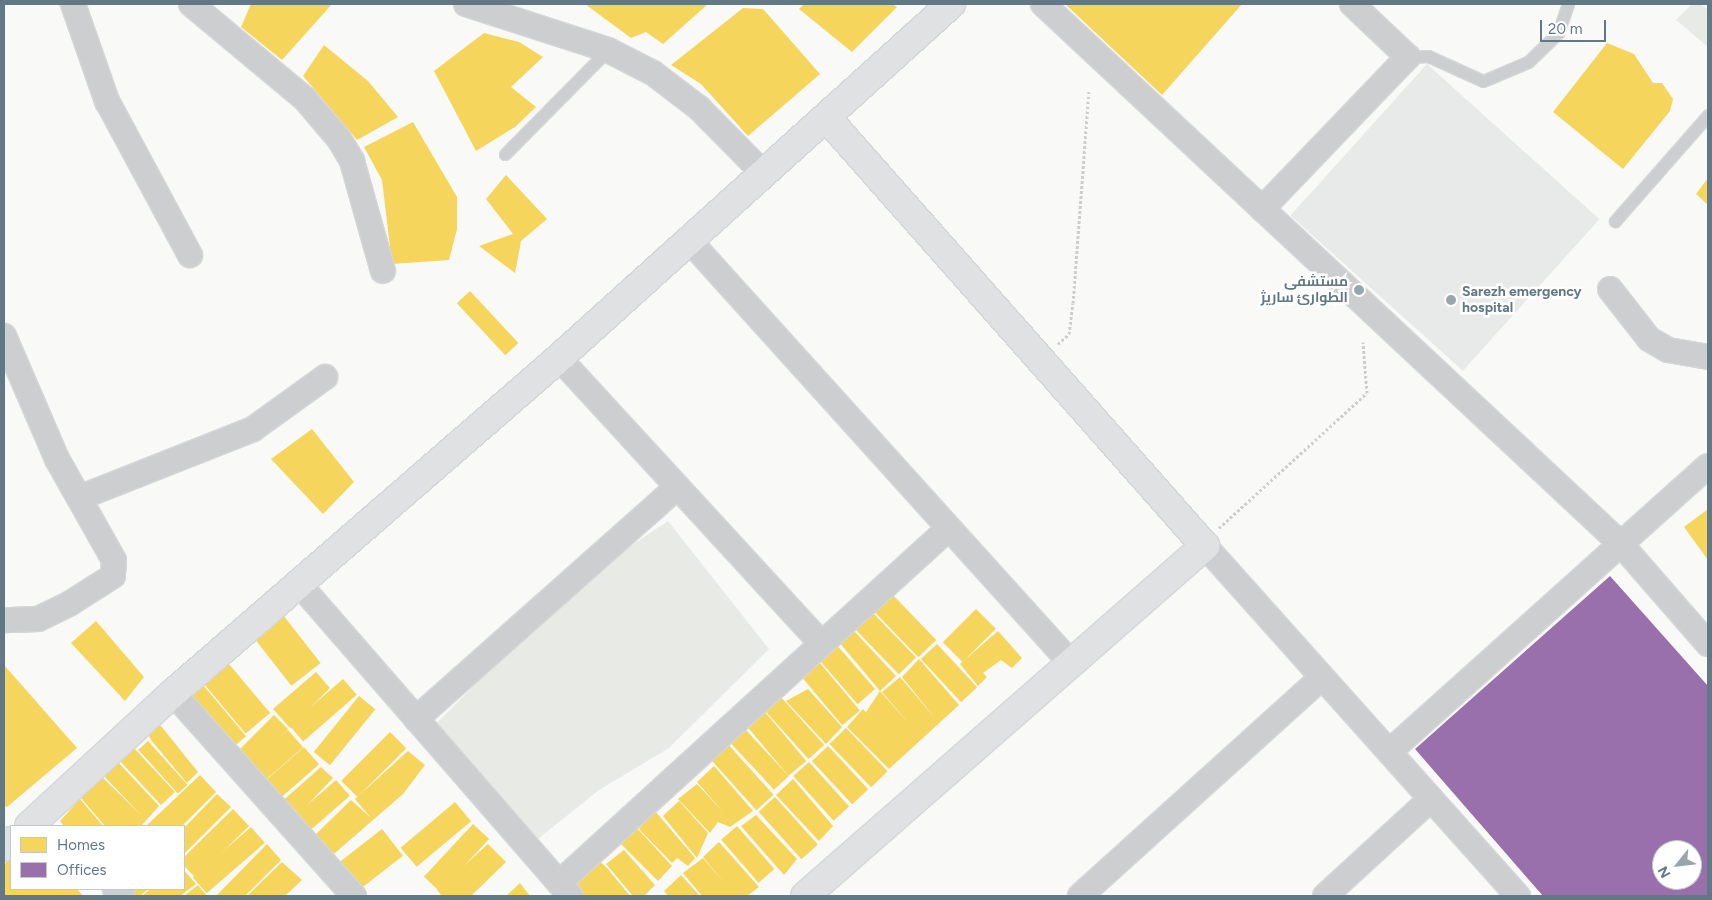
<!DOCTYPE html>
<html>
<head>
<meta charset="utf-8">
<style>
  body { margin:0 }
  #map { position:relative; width:1712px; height:900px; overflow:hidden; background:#f9f9f8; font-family:Figtree,Cairo,sans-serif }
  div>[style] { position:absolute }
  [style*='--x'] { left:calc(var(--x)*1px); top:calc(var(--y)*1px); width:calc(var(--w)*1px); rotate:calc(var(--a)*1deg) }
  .built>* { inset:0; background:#e7eae9; transform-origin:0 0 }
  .green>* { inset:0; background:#e8ebe5 }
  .homes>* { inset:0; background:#f6d55c; transform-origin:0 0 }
  .offices>* { inset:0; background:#9970ab }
  .path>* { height:3px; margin-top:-1.5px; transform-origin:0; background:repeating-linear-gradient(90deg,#cbcdce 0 2.5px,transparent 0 5px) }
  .roads { filter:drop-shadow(1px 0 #d5d6d7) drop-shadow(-1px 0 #d5d6d7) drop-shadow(0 1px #d5d6d7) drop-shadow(0 -1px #d5d6d7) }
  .lane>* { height:11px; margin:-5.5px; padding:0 5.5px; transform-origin:5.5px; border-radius:5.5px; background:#cdced0 }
  .street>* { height:24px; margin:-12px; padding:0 12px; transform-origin:12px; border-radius:12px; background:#cdced0 }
  .secondary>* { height:28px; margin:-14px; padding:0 14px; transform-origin:14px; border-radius:14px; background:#e0e1e2 }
  .dots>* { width:14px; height:14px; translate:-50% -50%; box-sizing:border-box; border:2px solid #fff; border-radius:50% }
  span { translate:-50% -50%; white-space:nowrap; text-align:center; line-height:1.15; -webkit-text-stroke:5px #fff; paint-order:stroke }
  .poi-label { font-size:14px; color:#627885; font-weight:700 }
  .right { translate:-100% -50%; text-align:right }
  .left { translate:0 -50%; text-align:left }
  .frame { position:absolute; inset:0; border:5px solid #627885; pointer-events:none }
  .legend { position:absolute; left:10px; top:825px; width:175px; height:65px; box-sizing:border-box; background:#fff; border:1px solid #c0c9ce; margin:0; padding:6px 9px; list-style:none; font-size:15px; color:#627885 }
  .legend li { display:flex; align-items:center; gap:10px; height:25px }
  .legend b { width:25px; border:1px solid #c0c9ce }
  .north { position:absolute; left:1652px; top:840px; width:50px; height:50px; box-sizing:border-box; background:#fff; border:1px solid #c0c9ce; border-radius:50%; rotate:241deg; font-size:14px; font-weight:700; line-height:20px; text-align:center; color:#627885 }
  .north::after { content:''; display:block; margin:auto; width:18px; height:22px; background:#97a5ad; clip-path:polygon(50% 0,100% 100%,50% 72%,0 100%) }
  .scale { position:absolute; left:1540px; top:20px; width:66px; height:22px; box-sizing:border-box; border:2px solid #627885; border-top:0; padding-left:6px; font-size:15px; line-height:18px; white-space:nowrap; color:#627885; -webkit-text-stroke:4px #fff; paint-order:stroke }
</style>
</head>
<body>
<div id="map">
  <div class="built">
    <div style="left:1427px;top:64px;width:232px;height:204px;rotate:42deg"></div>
  </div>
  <div class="green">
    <div style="clip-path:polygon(1692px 4px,1701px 4px,1708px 10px,1708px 47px,1676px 20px)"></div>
    <div style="clip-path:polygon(668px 521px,769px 649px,669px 748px,599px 790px,533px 843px,432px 728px,575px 583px)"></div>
  </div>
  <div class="homes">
    <div style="clip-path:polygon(251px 4px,332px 4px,282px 60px,241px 27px)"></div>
    <div style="clip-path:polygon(585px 4px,708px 4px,663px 44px,646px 32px,631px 38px)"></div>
    <div style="clip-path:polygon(804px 4px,892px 4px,897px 7px,852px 52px,799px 9px)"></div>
    <div style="clip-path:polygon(1065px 4px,1242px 4px,1162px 95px)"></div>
    <div style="clip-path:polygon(743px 8px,763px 9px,820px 74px,748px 136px,701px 84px,671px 65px)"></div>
    <div style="clip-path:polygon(484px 33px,519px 42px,543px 57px,511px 87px,536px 107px,515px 127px,476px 151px,434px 71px)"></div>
    <div style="clip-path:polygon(1607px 43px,1634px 54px,1653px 83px,1662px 83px,1673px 99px,1670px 111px,1623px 169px,1553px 112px)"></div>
    <div style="clip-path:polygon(324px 45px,368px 81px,398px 117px,357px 140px,303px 76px)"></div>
    <div style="clip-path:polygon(413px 122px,457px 197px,457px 229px,449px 260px,392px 264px,382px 180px,364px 147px)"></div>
    <div style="clip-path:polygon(506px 175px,547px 219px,521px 241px,515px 273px,479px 246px,513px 234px,486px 199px)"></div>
    <div style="clip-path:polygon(1708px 178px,1708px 205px,1696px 194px)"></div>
    <div style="left:470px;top:291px;width:71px;height:18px;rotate:47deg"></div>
    <div style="clip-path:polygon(312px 429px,354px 482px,323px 514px,271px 459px)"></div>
    <div style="clip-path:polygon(1708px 509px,1708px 560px,1684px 527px)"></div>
    <div style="left:889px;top:591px;width:68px;height:25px;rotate:46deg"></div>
    <div style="left:976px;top:609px;width:28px;height:47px;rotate:45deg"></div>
    <div style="left:873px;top:613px;width:62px;height:24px;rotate:46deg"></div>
    <div style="left:283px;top:615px;width:61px;height:37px;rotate:52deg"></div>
    <div style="clip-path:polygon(96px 621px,144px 677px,125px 701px,71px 643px)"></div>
    <div style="clip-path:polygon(854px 631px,896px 676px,880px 691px,839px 642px)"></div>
    <div style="clip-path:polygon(998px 631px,1022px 658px,1012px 668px,1001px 660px,983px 673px,987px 677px,978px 686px,960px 664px)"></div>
    <div style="left:835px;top:643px;width:61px;height:23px;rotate:49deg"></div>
    <div style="left:937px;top:644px;width:59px;height:22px;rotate:47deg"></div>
    <div style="clip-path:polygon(919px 659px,959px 705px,889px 769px,847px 727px,863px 709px,877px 724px,866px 712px,880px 691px,910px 725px,882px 692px,900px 677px,935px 718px,902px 677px)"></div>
    <div style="left:820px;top:663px;width:62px;height:23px;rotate:50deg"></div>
    <div style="left:229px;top:664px;width:64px;height:32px;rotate:50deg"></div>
    <div style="clip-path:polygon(4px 665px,77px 748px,7px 807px,4px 806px)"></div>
    <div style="clip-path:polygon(316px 672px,330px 688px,290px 728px,273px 709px)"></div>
    <div style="left:343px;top:679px;width:21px;height:71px;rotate:49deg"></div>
    <div style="left:203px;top:685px;width:67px;height:23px;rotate:50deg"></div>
    <div style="clip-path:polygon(808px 689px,842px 727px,826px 744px,786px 701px)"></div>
    <div style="left:359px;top:696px;width:21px;height:72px;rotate:39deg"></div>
    <div style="left:780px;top:696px;width:66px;height:21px;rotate:48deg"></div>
    <div style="left:765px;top:712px;width:64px;height:23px;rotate:50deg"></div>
    <div style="left:274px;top:715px;width:20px;height:57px;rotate:45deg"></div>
    <div style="clip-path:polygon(157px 721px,198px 772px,187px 783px,151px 740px,147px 731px)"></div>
    <div style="left:743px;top:727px;width:67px;height:20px;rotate:47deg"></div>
    <div style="left:846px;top:728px;width:60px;height:23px;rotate:46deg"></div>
    <div style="left:288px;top:730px;width:23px;height:56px;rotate:49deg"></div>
    <div style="left:390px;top:732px;width:23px;height:69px;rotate:45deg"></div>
    <div style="left:148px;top:741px;width:59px;height:13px;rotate:48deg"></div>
    <div style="left:726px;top:742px;width:71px;height:23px;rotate:48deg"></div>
    <div style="left:132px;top:746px;width:63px;height:19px;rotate:47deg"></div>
    <div style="left:828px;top:746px;width:59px;height:22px;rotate:47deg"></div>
    <div style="left:304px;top:747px;width:23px;height:57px;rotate:49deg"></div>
    <div style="clip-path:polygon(408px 751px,425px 765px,403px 794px,328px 859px,311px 839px,351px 800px,371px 818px,355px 799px)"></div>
    <div style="clip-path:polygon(116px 760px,159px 806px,141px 826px,105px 826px,81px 798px,102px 777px,141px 815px,103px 775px)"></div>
    <div style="left:809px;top:762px;width:60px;height:21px;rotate:48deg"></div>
    <div style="clip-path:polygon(714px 766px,753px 811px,730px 827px,718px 822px,710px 833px,678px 799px,697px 784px,723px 812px,697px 782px)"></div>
    <div style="clip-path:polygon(321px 767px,333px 778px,294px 819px,279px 804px)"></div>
    <div style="clip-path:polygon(200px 775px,216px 792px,182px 826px,146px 826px)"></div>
    <div style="clip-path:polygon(793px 779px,833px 826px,819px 841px,776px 795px)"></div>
    <div style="left:336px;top:780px;width:21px;height:58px;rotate:49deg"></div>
    <div style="clip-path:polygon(217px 794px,231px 807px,184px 854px,184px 828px)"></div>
    <div style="left:775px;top:797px;width:64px;height:22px;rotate:48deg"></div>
    <div style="clip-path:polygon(80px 799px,103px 826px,64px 826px,60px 821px)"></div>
    <div style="clip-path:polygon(679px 801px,708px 833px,697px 858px,663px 816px)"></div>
    <div style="left:455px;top:802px;width:25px;height:71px;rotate:50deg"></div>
    <div style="clip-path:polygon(233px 809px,249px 826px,196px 878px,184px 866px,184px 857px)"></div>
    <div style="clip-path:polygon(655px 811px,695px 858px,688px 866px,677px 858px,672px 863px,639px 829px)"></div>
    <div style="clip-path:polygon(756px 815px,797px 859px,784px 875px,741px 826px)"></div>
    <div style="left:473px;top:824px;width:22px;height:72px;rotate:43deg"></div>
    <div style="left:737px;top:826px;width:57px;height:21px;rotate:49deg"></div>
    <div style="left:251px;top:827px;width:21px;height:77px;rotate:49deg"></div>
    <div style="clip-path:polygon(636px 827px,672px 866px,658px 881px,617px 840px)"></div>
    <div style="left:382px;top:829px;width:34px;height:59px;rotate:52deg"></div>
    <div style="clip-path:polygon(719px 842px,759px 887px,747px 896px,702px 896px,683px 873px,703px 858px,725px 884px,703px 857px)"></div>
    <div style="clip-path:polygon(267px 844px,281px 860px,245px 896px,216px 896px)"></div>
    <div style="clip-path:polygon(488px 844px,506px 862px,471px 896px,442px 896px,437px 890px)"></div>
    <div style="clip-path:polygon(624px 850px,655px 885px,644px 896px,633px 896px,606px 864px)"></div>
    <div style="clip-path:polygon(11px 857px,11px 889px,77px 889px,83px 896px,4px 896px,4px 865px)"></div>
    <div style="clip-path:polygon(596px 858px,607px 868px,630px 896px,584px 896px,576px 886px)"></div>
    <div style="clip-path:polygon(282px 862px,302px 880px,285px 896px,247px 896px)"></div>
    <div style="clip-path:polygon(184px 870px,196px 884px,180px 896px,142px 896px,150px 889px,184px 889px)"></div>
    <div style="clip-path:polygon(681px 875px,700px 896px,668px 896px,664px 891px)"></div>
    <div style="clip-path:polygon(520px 883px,530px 896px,506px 896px)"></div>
    <div style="clip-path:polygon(198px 885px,207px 896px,184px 896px)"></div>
    <div style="clip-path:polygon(125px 889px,148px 889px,140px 896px,132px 896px)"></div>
  </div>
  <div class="offices">
    <div style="clip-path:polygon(evenodd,1610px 576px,1708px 686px,1708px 896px,1543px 896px,1415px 749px,1610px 576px,1662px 850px,1692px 850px,1692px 880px,1662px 880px,1662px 850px)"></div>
  </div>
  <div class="path">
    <div style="--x:1058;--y:344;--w:15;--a:-42"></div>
    <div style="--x:1069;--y:334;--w:31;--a:-83"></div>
    <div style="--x:1073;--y:303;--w:212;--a:-85.7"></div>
    <div style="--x:1219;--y:528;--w:200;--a:-42.4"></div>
    <div style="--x:1367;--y:393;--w:51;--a:-94.5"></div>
  </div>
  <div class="roads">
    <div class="lane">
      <div style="--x:1408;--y:57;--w:20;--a:-3"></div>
      <div style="--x:1428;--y:56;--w:60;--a:24.4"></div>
      <div style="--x:1483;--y:81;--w:49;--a:-22.9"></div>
      <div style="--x:1528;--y:62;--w:42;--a:-44"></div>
      <div style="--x:1558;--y:33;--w:31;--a:-71"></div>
      <div style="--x:505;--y:154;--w:146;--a:-45.3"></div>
      <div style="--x:1615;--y:221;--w:141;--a:-48.7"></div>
    </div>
    <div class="street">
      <div style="--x:73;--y:4;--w:103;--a:70.7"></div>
      <div style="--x:107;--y:101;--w:175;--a:61.7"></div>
      <div style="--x:191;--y:4;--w:148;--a:39.8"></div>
      <div style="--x:305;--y:99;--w:52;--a:49.6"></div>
      <div style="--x:339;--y:139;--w:26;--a:59"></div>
      <div style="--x:352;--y:161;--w:114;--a:74.3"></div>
      <div style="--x:466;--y:4;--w:149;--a:17.9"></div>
      <div style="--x:608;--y:50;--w:51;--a:27.1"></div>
      <div style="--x:653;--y:73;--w:58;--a:37.3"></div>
      <div style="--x:699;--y:108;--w:91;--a:45.4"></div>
      <div style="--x:1043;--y:4;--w:788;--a:43.05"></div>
      <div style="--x:1619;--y:542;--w:135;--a:48.9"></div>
      <div style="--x:1262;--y:209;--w:211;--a:-46.2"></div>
      <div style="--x:1408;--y:57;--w:77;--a:-136.6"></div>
      <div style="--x:688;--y:239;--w:571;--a:47.91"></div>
      <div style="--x:1610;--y:289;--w:63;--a:52"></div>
      <div style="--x:1649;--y:339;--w:22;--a:30"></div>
      <div style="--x:1668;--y:350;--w:41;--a:9.9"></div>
      <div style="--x:4;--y:336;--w:134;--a:66.7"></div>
      <div style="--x:57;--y:459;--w:116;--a:60.6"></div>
      <div style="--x:114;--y:560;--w:16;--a:94"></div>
      <div style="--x:113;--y:576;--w:52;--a:147.5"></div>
      <div style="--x:69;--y:604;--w:34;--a:154"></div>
      <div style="--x:38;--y:619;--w:34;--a:178"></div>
      <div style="--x:559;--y:358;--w:387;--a:47.4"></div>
      <div style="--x:79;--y:498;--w:187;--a:-21.6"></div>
      <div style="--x:253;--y:429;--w:89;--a:-35.8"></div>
      <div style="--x:1205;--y:546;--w:470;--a:48.2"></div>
      <div style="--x:300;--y:585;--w:412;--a:49"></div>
      <div style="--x:173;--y:693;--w:272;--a:48.3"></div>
      <div style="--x:416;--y:719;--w:349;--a:-41.6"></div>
      <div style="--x:1389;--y:752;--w:428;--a:-41.9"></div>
      <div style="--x:559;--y:883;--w:527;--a:-42.31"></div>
      <div style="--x:115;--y:889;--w:10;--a:45"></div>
      <div style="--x:1080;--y:896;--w:326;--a:-42.1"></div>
      <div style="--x:1325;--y:896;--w:144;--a:-42.5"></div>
    </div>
    <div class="secondary">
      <div style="--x:29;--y:826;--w:196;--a:-42.7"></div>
      <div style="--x:173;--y:693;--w:511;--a:-40.95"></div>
      <div style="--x:559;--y:358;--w:528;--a:-42.08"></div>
      <div style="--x:4;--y:847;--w:9;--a:-41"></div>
      <div style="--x:805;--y:896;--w:532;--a:-41.19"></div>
      <div style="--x:1205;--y:546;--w:572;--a:-131.46"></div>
    </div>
  </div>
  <div class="dots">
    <div style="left:1359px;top:290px;background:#97a5ad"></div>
    <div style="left:1451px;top:300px;background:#97a5ad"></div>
  </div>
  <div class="poi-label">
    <span class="right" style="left:1348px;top:290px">مستشفى<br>الطوارئ ساريژ</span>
    <span class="left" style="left:1462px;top:300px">Sarezh emergency<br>hospital</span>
  </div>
  <div class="frame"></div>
  <ul class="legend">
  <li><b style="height:14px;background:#f6d55c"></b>Homes</li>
  <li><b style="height:14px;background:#9970ab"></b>Offices</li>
  </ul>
  <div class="north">N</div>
  <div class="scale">20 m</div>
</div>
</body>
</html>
